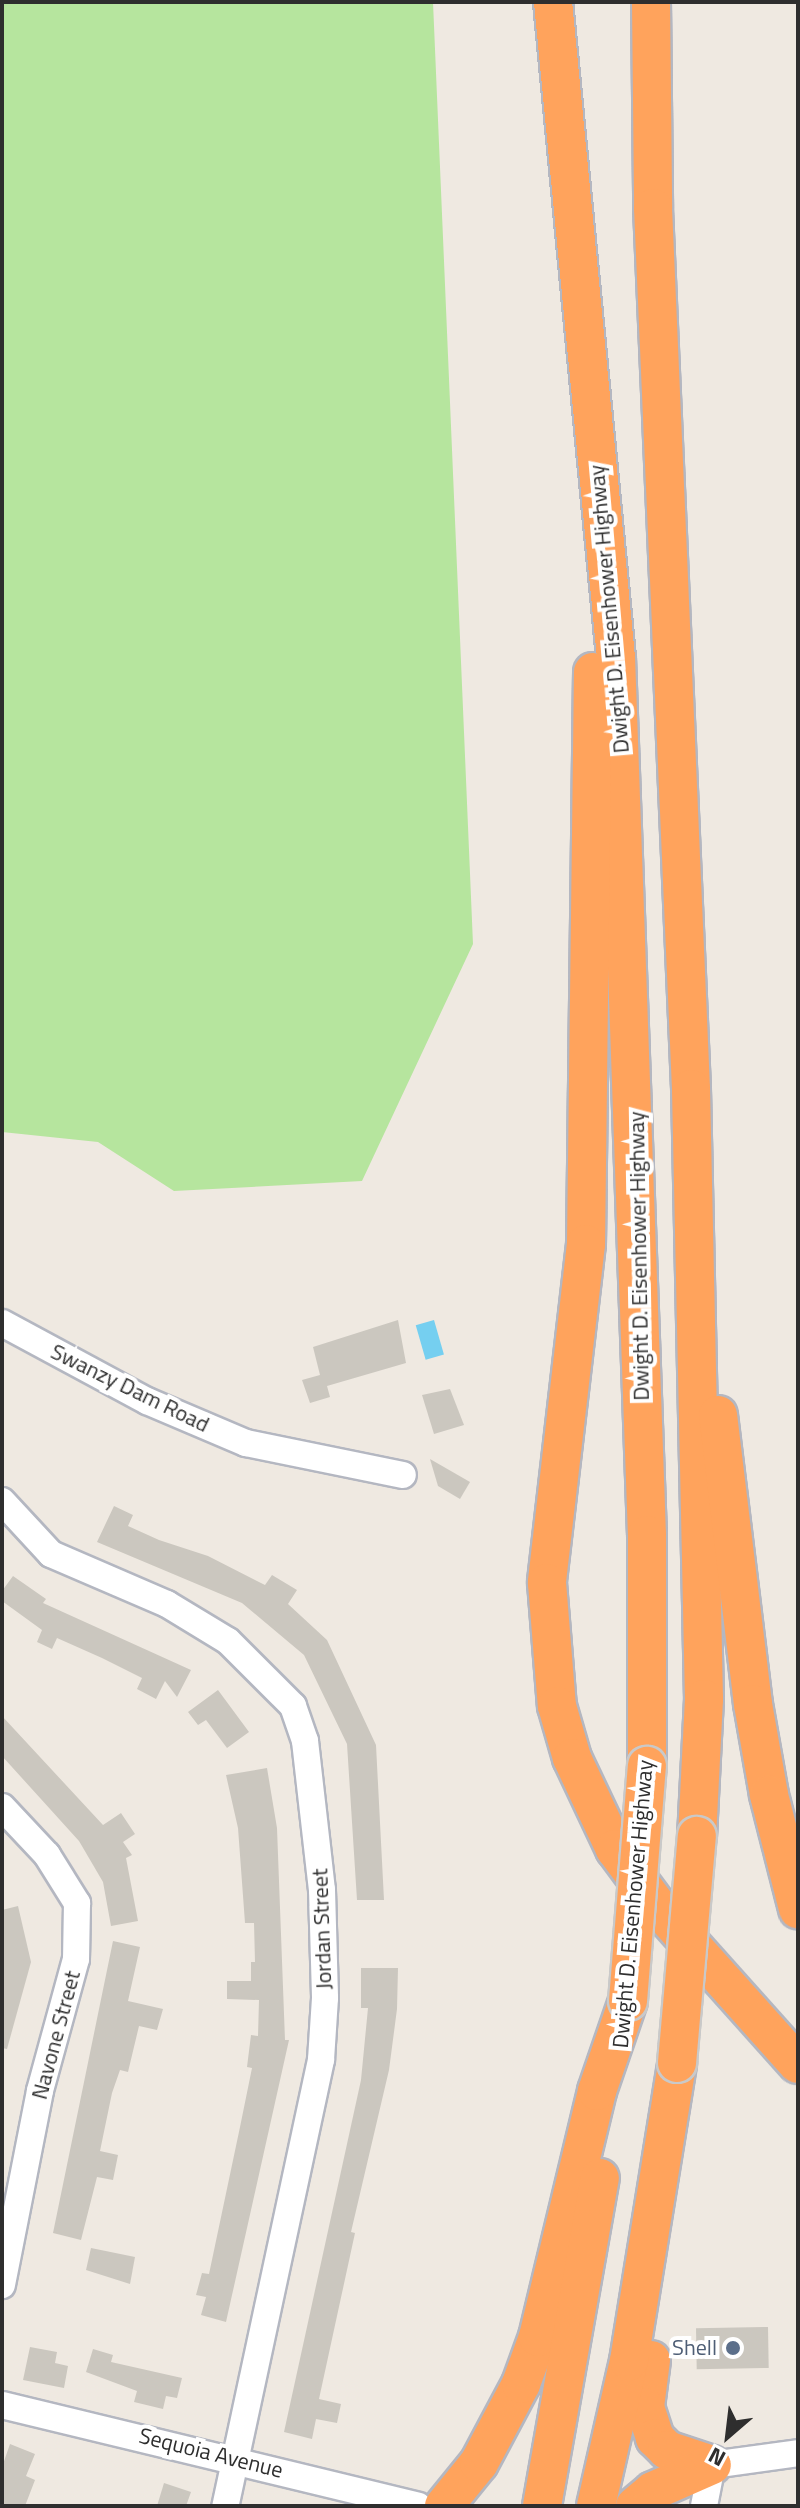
<!DOCTYPE html>
<html>
<head>
<meta charset="utf-8">
<style>
  body { margin:0 }
  #map { position:relative; width:800px; height:2508px; overflow:hidden; background:#efe9e1; font-family:"Titillium Web",sans-serif }
  div>[style] { position:absolute }
  [style*='--x'] { left:calc(var(--x)*1px); top:calc(var(--y)*1px); width:calc(var(--w)*1px); rotate:calc(var(--a)*1deg) }
  .green>* { inset:0; background:#b6e59e }
  .water>* { inset:0; background:#75cff0; transform-origin:0 0 }
  .building>* { inset:0; background:#cbc7bf; transform-origin:0 0 }
  .roads { filter:drop-shadow(2px 0 #b4b7c1) drop-shadow(-2px 0 #b4b7c1) drop-shadow(0 2px #b4b7c1) drop-shadow(0 -2px #b4b7c1) }
  .minor>* { height:26px; margin:-13px; padding:0 13px; transform-origin:13px; border-radius:13px; background:#fff }
  .highway>* { height:38px; margin:-19px; padding:0 19px; transform-origin:19px; border-radius:19px; background:#ffa35c }
  .bridges { filter:drop-shadow(2px 0 #c9c9c9) drop-shadow(-2px 0 #c9c9c9) drop-shadow(0 2px #c9c9c9) drop-shadow(0 -2px #c9c9c9) }
  .highway-bridge>* { height:38px; margin:-19px; padding:0 19px; transform-origin:19px; border-radius:19px; background:#ffa35c }
  .dots>* { width:22px; height:22px; translate:-50% -50%; box-sizing:border-box; border:4px solid #fff; border-radius:50% }
  span { translate:-50% -50%; white-space:nowrap; text-align:center; line-height:1.15; -webkit-text-stroke:8px #fff; paint-order:stroke }
  .street-label { font-size:22px; color:#2e2e2e }
  .service-label { font-size:22px; color:#4e5e75 }
  .right { translate:-100% -50%; text-align:right }
  .frame { position:absolute; inset:0; border:4px solid #2e2e2e; pointer-events:none }
  .north { position:absolute; left:688px; top:2396px; width:80px; height:80px; -webkit-text-stroke:6px #fff; paint-order:stroke; rotate:208deg; font-size:22px; font-weight:700; line-height:32px; text-align:center; color:#2e2e2e }
  .north::after { content:''; display:block; margin:auto; width:28px; height:36px; background:#2e2e2e; clip-path:polygon(50% 0,100% 100%,50% 72%,0 100%) }
</style>
</head>
<body>
<div id="map">
  <div class="green">
    <div style="clip-path:polygon(2px 2px,433px 2px,473px 944px,362px 1181px,174px 1191px,98px 1142px,2px 1132px)"></div>
  </div>
  <div class="water">
    <div style="left:434px;top:1320px;width:36px;height:19px;rotate:74deg"></div>
  </div>
  <div class="building">
    <div style="clip-path:polygon(398px 1320px,406px 1363px,327px 1386px,330px 1397px,310px 1403px,302px 1380px,320px 1375px,313px 1347px)"></div>
    <div style="clip-path:polygon(450px 1389px,464px 1425px,434px 1434px,422px 1395px)"></div>
    <div style="clip-path:polygon(430px 1459px,470px 1482px,460px 1499px,438px 1486px)"></div>
    <div style="clip-path:polygon(114px 1506px,133px 1515px,128px 1526px,159px 1540px,208px 1556px,265px 1585px,272px 1575px,297px 1590px,288px 1604px,327px 1640px,376px 1745px,384px 1900px,357px 1900px,347px 1744px,304px 1655px,242px 1603px,97px 1542px)"></div>
    <div style="clip-path:polygon(13px 1576px,46px 1599px,43px 1603px,191px 1670px,177px 1697px,165px 1681px,156px 1699px,137px 1689px,142px 1678px,102px 1658px,57px 1638px,52px 1649px,37px 1642px,42px 1630px,2px 1601px,2px 1591px)"></div>
    <div style="clip-path:polygon(218px 1690px,249px 1732px,227px 1748px,206px 1720px,198px 1725px,188px 1712px)"></div>
    <div style="clip-path:polygon(2px 1716px,103px 1825px,121px 1813px,135px 1834px,123px 1842px,132px 1855px,126px 1858px,138px 1921px,111px 1926px,103px 1882px,79px 1841px,2px 1756px)"></div>
    <div style="clip-path:polygon(267px 1768px,277px 1828px,285px 2040px,289px 2040px,226px 2322px,201px 2315px,206px 2297px,196px 2295px,202px 2273px,209px 2274px,240px 2127px,252px 2068px,247px 2067px,251px 2035px,258px 2036px,259px 2000px,227px 1999px,227px 1981px,251px 1981px,251px 1962px,255px 1962px,254px 1923px,245px 1923px,238px 1828px,226px 1775px)"></div>
    <div style="clip-path:polygon(18px 1906px,31px 1962px,7px 2049px,2px 2048px,2px 1910px)"></div>
    <div style="clip-path:polygon(113px 1941px,140px 1947px,128px 2001px,163px 2009px,157px 2030px,139px 2026px,128px 2072px,120px 2070px,112px 2093px,100px 2151px,118px 2155px,113px 2180px,97px 2177px,81px 2240px,53px 2233px)"></div>
    <div style="clip-path:polygon(361px 1968px,398px 1968px,397px 2009px,389px 2070px,351px 2232px,355px 2233px,319px 2399px,341px 2404px,337px 2423px,316px 2419px,312px 2439px,284px 2432px,361px 2080px,368px 2008px,361px 2008px)"></div>
    <div style="clip-path:polygon(91px 2248px,135px 2257px,130px 2284px,86px 2270px)"></div>
    <div style="left:768px;top:2327px;width:41px;height:72px;rotate:89deg"></div>
    <div style="clip-path:polygon(30px 2347px,57px 2352px,55px 2363px,68px 2366px,64px 2388px,23px 2380px)"></div>
    <div style="clip-path:polygon(93px 2349px,113px 2355px,111px 2362px,182px 2378px,177px 2398px,166px 2396px,163px 2409px,134px 2402px,137px 2391px,86px 2372px)"></div>
    <div style="clip-path:polygon(10px 2444px,35px 2454px,26px 2476px,35px 2480px,25px 2506px,2px 2506px,2px 2467px)"></div>
    <div style="clip-path:polygon(164px 2483px,191px 2492px,186px 2506px,157px 2506px)"></div>
  </div>
  <div class="roads">
    <div class="minor">
      <div style="--x:2;--y:1323;--w:165;--a:28.3"></div>
      <div style="--x:147;--y:1401;--w:108;--a:23"></div>
      <div style="--x:246;--y:1443;--w:160;--a:11.5"></div>
      <div style="--x:2;--y:1501;--w:72;--a:47.2"></div>
      <div style="--x:51;--y:1554;--w:126;--a:23.3"></div>
      <div style="--x:167;--y:1604;--w:71;--a:31.2"></div>
      <div style="--x:228;--y:1641;--w:92;--a:45"></div>
      <div style="--x:293;--y:1706;--w:37;--a:71"></div>
      <div style="--x:305;--y:1741;--w:150;--a:83.5"></div>
      <div style="--x:322;--y:1890;--w:108;--a:88.4"></div>
      <div style="--x:325;--y:1998;--w:62;--a:93.7"></div>
      <div style="--x:321;--y:2060;--w:456;--a:102.1"></div>
      <div style="--x:2;--y:1807;--w:66;--a:46.8"></div>
      <div style="--x:47;--y:1855;--w:57;--a:58"></div>
      <div style="--x:77;--y:1903;--w:56;--a:91"></div>
      <div style="--x:76;--y:1959;--w:137;--a:105.3"></div>
      <div style="--x:40;--y:2091;--w:198;--a:101.1"></div>
      <div style="--x:2;--y:2405;--w:428;--a:13.6"></div>
      <div style="--x:704;--y:2506;--w:42;--a:-79"></div>
      <div style="--x:712;--y:2465;--w:87;--a:-7.9"></div>
    </div>
    <div class="highway">
      <div style="--x:553;--y:2;--w:658;--a:84.51"></div>
      <div style="--x:616;--y:657;--w:879;--a:87.98"></div>
      <div style="--x:647;--y:1535;--w:231;--a:90"></div>
      <div style="--x:651;--y:2;--w:206;--a:89.4"></div>
      <div style="--x:653;--y:208;--w:882;--a:87.53"></div>
      <div style="--x:691;--y:1089;--w:610;--a:88.78"></div>
      <div style="--x:704;--y:1699;--w:137;--a:92.9"></div>
      <div style="--x:593;--y:672;--w:572;--a:90.7"></div>
      <div style="--x:586;--y:1244;--w:341;--a:96.6"></div>
      <div style="--x:547;--y:1583;--w:123;--a:85.4"></div>
      <div style="--x:557;--y:1706;--w:54;--a:73.9"></div>
      <div style="--x:572;--y:1758;--w:101;--a:64.7"></div>
      <div style="--x:615;--y:1849;--w:77;--a:53.4"></div>
      <div style="--x:661;--y:1911;--w:205;--a:48.2"></div>
      <div style="--x:718;--y:1415;--w:291;--a:83.1"></div>
      <div style="--x:753;--y:1704;--w:92;--a:80"></div>
      <div style="--x:769;--y:1795;--w:118;--a:75.7"></div>
      <div style="--x:651;--y:2360;--w:47;--a:97.3"></div>
      <div style="--x:645;--y:2407;--w:33;--a:72"></div>
      <div style="--x:655;--y:2438;--w:17;--a:45"></div>
      <div style="--x:667;--y:2450;--w:47;--a:18.4"></div>
      <div style="--x:444;--y:2506;--w:55;--a:-50.9"></div>
      <div style="--x:479;--y:2463;--w:89;--a:-62"></div>
      <div style="--x:521;--y:2384;--w:50;--a:-70.1"></div>
      <div style="--x:538;--y:2337;--w:253;--a:-76.5"></div>
      <div style="--x:597;--y:2091;--w:95;--a:-71"></div>
      <div style="--x:542;--y:2506;--w:333;--a:-80"></div>
      <div style="--x:596;--y:2506;--w:149;--a:-77.2"></div>
      <div style="--x:629;--y:2361;--w:302;--a:-80.8"></div>
      <div style="--x:635;--y:2506;--w:23;--a:-40"></div>
      <div style="--x:653;--y:2491;--w:64;--a:-23.8"></div>
    </div>
  </div>
  <div class="bridges">
    <div class="highway-bridge">
      <div style="--x:628;--y:2001;--w:236;--a:-85.4"></div>
      <div style="--x:677;--y:2063;--w:228;--a:-85"></div>
    </div>
  </div>
  <div class="dots">
    <div style="left:733px;top:2348px;background:#5c6f8a"></div>
  </div>
  <div class="street-label">
    <span style="left:609px;top:609px;rotate:-95deg">Dwight D. Eisenhower Highway</span>
    <span style="left:639px;top:1256px;rotate:-91deg">Dwight D. Eisenhower Highway</span>
    <span style="left:130px;top:1388px;rotate:26deg">Swanzy Dam Road</span>
    <span style="left:633px;top:1904px;rotate:-85deg">Dwight D. Eisenhower Highway</span>
    <span style="left:322px;top:1929px;rotate:-92deg">Jordan Street</span>
    <span style="left:56px;top:2035px;rotate:-75deg">Navone Street</span>
    <span style="left:211px;top:2453px;rotate:14deg">Sequoia Avenue</span>
  </div>
  <div class="service-label">
    <span class="right" style="left:717px;top:2348px">Shell</span>
  </div>
  <div class="frame"></div>
  <div class="north">N</div>
</div>
</body>
</html>
